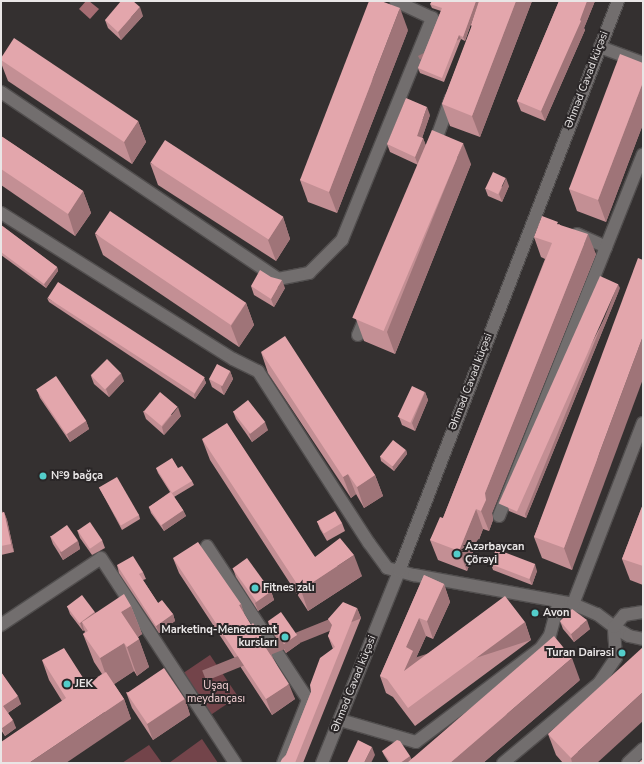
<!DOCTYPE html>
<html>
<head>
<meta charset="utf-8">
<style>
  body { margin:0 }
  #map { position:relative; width:644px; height:764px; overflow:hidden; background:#343030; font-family:"Nunito Sans",sans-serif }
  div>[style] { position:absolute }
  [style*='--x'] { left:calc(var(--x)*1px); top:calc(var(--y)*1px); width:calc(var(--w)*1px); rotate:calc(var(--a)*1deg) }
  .green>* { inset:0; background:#73444a; transform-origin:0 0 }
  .water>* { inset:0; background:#a66d73 }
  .roads { filter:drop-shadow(1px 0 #514e4e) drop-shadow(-1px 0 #514e4e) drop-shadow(0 1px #514e4e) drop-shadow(0 -1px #514e4e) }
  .minor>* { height:12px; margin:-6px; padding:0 6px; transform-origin:6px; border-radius:6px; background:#726e6e }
  .wall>* { inset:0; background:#c38f94 }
  .shaded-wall>* { inset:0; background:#9f7478; transform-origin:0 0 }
  .building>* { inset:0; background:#e3a6ac; transform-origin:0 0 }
  .dots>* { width:11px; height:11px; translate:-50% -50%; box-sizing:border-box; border:2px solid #2a2627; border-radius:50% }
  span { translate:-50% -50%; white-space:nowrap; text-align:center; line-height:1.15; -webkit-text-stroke:4px #2a2627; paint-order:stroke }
  .street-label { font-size:11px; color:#e9e6e6 }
  .poi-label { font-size:11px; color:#e9e6e6; font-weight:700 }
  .left { translate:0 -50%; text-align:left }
  .right { translate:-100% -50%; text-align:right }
  .park-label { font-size:11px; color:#f9d5d8 }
  .frame { position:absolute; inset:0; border:2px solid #e9e6e6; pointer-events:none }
</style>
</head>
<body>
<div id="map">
  <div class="green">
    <div style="left:210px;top:655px;width:50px;height:33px;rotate:56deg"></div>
    <div style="clip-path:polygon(202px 739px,218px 763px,169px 763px)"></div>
    <div style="clip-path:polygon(149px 745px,162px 763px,122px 763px)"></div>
  </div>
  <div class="water">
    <div style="clip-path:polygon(86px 1px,89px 1px,99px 9px,90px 19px,79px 9px)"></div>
  </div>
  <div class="roads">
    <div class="minor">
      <div style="--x:600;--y:47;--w:46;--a:20.4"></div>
      <div style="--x:1;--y:92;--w:334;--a:34"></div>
      <div style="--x:278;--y:279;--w:32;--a:-11"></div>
      <div style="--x:309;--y:273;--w:47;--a:-45"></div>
      <div style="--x:342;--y:240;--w:240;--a:-67.9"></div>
      <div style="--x:432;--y:18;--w:40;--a:-155"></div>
      <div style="--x:433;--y:148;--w:53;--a:-70.2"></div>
      <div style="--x:1;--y:213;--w:274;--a:32.2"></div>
      <div style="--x:233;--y:359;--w:28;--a:26"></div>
      <div style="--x:258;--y:371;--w:205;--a:57.2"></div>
      <div style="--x:369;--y:543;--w:31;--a:54"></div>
      <div style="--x:387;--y:568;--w:28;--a:15"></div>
      <div style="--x:414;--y:575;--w:162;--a:10.3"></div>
      <div style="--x:573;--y:604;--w:26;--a:23"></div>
      <div style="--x:597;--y:614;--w:21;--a:37"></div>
      <div style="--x:614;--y:627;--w:17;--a:31"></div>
      <div style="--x:629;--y:636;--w:14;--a:12"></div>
      <div style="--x:577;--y:234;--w:32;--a:24"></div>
      <div style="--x:358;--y:335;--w:21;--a:-67"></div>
      <div style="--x:499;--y:516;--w:389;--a:-68.3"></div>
      <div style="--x:207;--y:546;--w:184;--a:56.7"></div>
      <div style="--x:308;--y:700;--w:68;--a:111.6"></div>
      <div style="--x:573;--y:604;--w:194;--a:-68.9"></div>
      <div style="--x:1;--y:625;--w:120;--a:-33.8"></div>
      <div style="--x:101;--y:558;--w:245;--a:56.8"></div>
      <div style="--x:340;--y:720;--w:79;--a:16.1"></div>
      <div style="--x:416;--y:742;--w:156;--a:-36.9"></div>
      <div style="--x:541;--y:648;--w:16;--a:-55"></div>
      <div style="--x:550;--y:635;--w:34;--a:-75"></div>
      <div style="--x:322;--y:763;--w:207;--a:-68.1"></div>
      <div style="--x:399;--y:571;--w:611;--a:-68.98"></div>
      <div style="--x:503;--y:763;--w:125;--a:-39.8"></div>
      <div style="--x:599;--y:683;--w:30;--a:-56"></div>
      <div style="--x:616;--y:658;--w:31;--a:-94"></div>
      <div style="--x:614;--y:627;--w:16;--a:-50"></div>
      <div style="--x:624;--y:615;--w:19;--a:-9"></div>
      <div style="--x:628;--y:763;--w:21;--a:-43"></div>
    </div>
  </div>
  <div class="wall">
    <div style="clip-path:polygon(479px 1px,465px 41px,461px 39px,444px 82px,420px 73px,418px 68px,441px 11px,432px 8px,430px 4px)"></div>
    <div style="clip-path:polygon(479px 1px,532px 1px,480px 137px,450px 126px,442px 104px,472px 27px,471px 25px)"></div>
    <div style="clip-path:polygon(559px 1px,595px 1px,584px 28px,585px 30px,545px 121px,521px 111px,517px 101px)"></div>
    <div style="clip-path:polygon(143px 16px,121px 40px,108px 28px,105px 20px)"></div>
    <div style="clip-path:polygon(408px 30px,337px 213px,308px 202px,300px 180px)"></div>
    <div style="clip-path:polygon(1px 58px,138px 121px,146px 142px,132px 164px,8px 81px,1px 63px)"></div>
    <div style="clip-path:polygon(643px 63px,643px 124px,606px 222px,577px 211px,569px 189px)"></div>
    <div style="clip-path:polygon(430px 115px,422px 138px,423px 138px,426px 146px,471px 164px,395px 354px,364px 341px,356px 319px,418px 165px,390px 152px,387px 144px)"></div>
    <div style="clip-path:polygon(1px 136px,83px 191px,91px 213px,75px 236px,1px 185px)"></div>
    <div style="clip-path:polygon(150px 163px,283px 217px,290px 239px,276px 261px,158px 185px)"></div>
    <div style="clip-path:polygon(509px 186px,502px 202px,488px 196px,485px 188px)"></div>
    <div style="clip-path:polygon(559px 224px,596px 254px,492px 513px,493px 520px,489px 531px,483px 529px,467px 571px,438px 560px,430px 540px,443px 518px,545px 259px,541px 257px,534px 237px)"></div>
    <div style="clip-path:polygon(1px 225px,57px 267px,58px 271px,46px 288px,1px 255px)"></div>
    <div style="clip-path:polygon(95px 234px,246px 303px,254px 325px,239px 347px,103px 255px)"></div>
    <div style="clip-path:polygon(643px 260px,572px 570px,542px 558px,534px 537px)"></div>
    <div style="clip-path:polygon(251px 286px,285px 288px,274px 307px,254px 295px)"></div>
    <div style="clip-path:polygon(620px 288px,526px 518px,509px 511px,508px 507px)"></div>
    <div style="clip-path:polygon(47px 298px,204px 378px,206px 383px,195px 399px,49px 302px)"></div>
    <div style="clip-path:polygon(261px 352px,375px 475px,383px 496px,364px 508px,356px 494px,351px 498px,268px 373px)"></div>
    <div style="clip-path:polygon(230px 371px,233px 379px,224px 395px,212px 387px,209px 379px)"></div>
    <div style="clip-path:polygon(91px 376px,124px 381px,109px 397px,94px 384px)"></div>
    <div style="clip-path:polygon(37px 390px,86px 421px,89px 429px,70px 442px,40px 398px)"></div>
    <div style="clip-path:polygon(425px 392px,428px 400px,415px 431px,402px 425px,399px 417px)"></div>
    <div style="clip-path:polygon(143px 411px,181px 416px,164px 435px,146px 419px)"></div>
    <div style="clip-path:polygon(233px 411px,268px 430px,252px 442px,236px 419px)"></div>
    <div style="clip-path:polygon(202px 439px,315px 557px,362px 576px,308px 611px,210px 460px)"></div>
    <div style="clip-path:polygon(406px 450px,407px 454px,394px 471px,381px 461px,380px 456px)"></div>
    <div style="clip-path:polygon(156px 468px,178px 468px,192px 481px,194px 485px,174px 497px,183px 510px,186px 516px,164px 531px,151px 513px,149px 507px,170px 492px,158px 473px)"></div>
    <div style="clip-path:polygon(99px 487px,139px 515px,140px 519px,122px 530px,101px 491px)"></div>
    <div style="clip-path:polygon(1px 504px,2px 513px,4px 512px,7px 520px,14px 552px,1px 555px)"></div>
    <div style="clip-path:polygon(643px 504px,643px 585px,630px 580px,622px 559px)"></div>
    <div style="clip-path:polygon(317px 521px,342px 523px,345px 531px,327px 541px,320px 529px)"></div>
    <div style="clip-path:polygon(77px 530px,102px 540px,105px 548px,92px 555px,80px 538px)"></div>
    <div style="clip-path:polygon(50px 536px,78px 541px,80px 549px,63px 560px,53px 544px)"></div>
    <div style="clip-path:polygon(173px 558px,241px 604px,244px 614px,251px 625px,268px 646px,273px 658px,295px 699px,272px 715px,179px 573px)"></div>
    <div style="clip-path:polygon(491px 564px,537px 571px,532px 585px,493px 570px)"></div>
    <div style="clip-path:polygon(117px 565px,143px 572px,146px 579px,143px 580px,158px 603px,173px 614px,175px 621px,159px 633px,119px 573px)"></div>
    <div style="clip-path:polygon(233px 569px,271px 591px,274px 600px,258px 611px,236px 577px)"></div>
    <div style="clip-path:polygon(424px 575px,444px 584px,450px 602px,433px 639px,426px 636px,416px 658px,417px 661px,525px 622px,531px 640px,415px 726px,393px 697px,386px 693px,380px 676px)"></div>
    <div style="clip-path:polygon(67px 606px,95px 612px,95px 613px,131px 606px,142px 634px,138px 637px,149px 667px,137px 676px,134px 671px,114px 684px,124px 699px,131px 719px,62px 701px,49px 680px,42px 660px,87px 684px,102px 674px,94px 662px,83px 634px,85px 632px,84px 630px,83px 631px,70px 614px)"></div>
    <div style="clip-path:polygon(357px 608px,361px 618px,303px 763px,280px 763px,286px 755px,311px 692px,333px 649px,328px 636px,331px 629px,328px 619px)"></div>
    <div style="clip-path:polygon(560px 621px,590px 629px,574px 642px,563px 629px)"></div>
    <div style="clip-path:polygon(268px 622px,297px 635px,300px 643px,286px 653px,271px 630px)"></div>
    <div style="clip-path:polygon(1px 672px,21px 704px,8px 713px,16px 728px,5px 736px,1px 730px)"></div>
    <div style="clip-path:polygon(580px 680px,483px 763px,389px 763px,384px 755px,382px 751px,410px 756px,411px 759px)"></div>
    <div style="clip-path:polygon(126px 692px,185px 699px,190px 715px,153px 740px,132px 708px)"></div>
    <div style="clip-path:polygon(548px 734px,597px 763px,563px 763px,556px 755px)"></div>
  </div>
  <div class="shaded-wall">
    <div style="clip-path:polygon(476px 1px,479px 1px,465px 41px,463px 37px)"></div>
    <div style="clip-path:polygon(516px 1px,532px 1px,480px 137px,472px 116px)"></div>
    <div style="clip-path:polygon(587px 1px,595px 1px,584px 28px,585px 30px,545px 121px,541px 111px)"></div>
    <div style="clip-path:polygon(140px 7px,143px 16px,121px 40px,118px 32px)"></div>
    <div style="clip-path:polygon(400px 8px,408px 30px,337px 213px,329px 192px)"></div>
    <div style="left:459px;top:35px;width:4px;height:46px;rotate:63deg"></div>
    <div style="clip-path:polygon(643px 82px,643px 124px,606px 222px,598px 200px)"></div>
    <div style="clip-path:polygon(427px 107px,430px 115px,420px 144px,417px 136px)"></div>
    <div style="clip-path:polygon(138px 121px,146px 142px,132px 164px,124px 142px)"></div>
    <div style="clip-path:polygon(423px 138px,426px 146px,418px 165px,415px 157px)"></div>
    <div style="clip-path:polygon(463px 143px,471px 164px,395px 354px,387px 332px)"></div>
    <div style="clip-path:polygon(506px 178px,509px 186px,502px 202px,499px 194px)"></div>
    <div style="clip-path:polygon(83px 191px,91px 213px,75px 236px,68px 214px)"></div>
    <div style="clip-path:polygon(283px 217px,290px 239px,276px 261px,268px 240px)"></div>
    <div style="clip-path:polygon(588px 234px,596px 254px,492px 513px,493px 520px,489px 531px,481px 511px,485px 493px)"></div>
    <div style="clip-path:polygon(57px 267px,58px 271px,46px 288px,44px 284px)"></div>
    <div style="clip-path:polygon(282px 280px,285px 288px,274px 307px,271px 299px)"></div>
    <div style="clip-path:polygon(618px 284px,620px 288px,526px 518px,525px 514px)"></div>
    <div style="clip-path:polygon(246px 303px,254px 325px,239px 347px,231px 326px)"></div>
    <div style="clip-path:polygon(643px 336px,643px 379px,572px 570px,564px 548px)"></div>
    <div style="clip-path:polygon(230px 371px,233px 379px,224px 395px,221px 387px)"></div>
    <div style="clip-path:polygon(121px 373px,124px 381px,109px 397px,106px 389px)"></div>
    <div style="clip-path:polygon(204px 378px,206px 383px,195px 399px,194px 395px)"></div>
    <div style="clip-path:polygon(425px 392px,428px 400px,415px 431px,412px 423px)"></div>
    <div style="clip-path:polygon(178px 407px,181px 416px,164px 435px,162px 427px)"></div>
    <div style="clip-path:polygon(86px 421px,89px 429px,70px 442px,67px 434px)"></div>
    <div style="clip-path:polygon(265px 422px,268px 430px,252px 442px,249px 434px)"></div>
    <div style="clip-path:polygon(406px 450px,407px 454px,394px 471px,392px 466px)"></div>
    <div style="clip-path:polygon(348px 474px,356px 494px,351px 498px,343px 477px)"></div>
    <div style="clip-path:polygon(375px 475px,383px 496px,364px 508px,357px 487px)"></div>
    <div style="clip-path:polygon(1px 504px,4px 521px,1px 513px)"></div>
    <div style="clip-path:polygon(476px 509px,483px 529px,467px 571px,459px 551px)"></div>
    <div style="clip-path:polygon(183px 510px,186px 516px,164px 531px,162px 525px)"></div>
    <div style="clip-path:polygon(4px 512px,7px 520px,14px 552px,11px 544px)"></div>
    <div style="clip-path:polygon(78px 541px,80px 549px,63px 560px,60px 552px)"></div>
    <div style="clip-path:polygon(354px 555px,362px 576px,308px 611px,301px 590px)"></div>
    <div style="clip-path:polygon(535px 564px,537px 571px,532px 585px,529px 578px)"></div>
    <div style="clip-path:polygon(444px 584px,450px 602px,433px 639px,427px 621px)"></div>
    <div style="clip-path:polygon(271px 591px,274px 600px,258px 611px,255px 603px)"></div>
    <div style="clip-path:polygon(241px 604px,246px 620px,239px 605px)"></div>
    <div style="clip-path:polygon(131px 606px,142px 634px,132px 641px,121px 612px)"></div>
    <div style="left:357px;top:608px;width:11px;height:167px;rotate:68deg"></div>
    <div style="clip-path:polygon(95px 612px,98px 620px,82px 622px,84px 630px,83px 631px,80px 623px)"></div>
    <div style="clip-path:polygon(173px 614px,175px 621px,159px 633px,156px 626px)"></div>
    <div style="clip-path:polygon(419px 618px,426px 636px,416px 658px,420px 669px,404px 671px,406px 647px)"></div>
    <div style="clip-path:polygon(587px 620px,590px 629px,574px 642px,571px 634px)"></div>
    <div style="left:525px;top:622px;width:19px;height:145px;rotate:72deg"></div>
    <div style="clip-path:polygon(297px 635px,300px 643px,286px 653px,283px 645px)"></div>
    <div style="clip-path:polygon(139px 639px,149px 667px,137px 676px,127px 647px)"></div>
    <div style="clip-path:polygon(124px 643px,134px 671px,110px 687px,100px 658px)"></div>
    <div style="clip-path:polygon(268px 646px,274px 661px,266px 648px)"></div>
    <div style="clip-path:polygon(572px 658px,580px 680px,483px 763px,450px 763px)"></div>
    <div style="clip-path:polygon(289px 684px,295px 699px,272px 715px,266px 699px)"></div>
    <div style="clip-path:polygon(643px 692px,643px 721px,597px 763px,572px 763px,571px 758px)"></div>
    <div style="clip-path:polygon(18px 696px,21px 704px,6px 714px,3px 706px)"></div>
    <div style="clip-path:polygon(124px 699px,131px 719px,66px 763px,29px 763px)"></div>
    <div style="clip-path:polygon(185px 699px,190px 715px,153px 740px,147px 724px)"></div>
    <div style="clip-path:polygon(13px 720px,16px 728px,5px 736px,2px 728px)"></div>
    <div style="clip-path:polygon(372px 747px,375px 755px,371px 763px,364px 763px)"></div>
    <div style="clip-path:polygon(410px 756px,411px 760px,407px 763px,400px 763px)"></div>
  </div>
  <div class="building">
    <div style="clip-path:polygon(121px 1px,133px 1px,140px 7px,118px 32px,105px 20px)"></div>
    <div style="clip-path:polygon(369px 1px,381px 1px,400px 8px,329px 192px,300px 180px)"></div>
    <div style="clip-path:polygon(432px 1px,476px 1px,463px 37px,459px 35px,442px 78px,418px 68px,442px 8px,430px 4px)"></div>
    <div style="clip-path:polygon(479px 1px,516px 1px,472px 116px,442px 104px,472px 25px,471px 25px)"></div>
    <div style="clip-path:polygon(559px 1px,587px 1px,580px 20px,581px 21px,541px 111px,517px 101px)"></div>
    <div style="clip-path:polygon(14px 38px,138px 121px,124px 142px,1px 60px,1px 58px)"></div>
    <div style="clip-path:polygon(620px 54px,643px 63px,643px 82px,598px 200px,569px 189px)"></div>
    <div style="clip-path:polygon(406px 98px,427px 107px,417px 136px,423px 138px,415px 157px,387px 144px)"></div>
    <div style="left:432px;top:130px;width:34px;height:204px;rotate:23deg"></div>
    <div style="clip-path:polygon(1px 136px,83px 191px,68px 214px,1px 169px)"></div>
    <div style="left:165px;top:140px;width:141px;height:27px;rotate:33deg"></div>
    <div style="left:493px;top:172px;width:14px;height:18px;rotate:25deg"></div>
    <div style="left:110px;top:211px;width:164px;height:27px;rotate:34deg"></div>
    <div style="clip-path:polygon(542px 216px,558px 222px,557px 224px,588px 234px,485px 493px,486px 500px,481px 511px,476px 509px,459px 551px,430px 540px,440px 517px,443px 518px,552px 243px,534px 237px)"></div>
    <div style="clip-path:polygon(1px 225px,57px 267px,44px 284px,1px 252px)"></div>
    <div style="clip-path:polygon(638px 258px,643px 260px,643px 336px,564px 548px,534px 537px)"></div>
    <div style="clip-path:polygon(260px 270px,271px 277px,282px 280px,271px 299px,251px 286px)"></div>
    <div style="left:600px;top:276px;width:20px;height:249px;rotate:24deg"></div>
    <div style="left:58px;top:282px;width:175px;height:19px;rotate:33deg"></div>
    <div style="clip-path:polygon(285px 336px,375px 475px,357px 487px,348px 474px,343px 477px,261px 352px)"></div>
    <div style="left:107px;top:359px;width:20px;height:23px;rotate:45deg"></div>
    <div style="left:217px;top:364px;width:15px;height:17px;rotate:28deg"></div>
    <div style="left:56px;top:376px;width:54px;height:24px;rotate:56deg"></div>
    <div style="left:412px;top:386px;width:14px;height:34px;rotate:25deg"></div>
    <div style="left:160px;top:392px;width:23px;height:25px;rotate:40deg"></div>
    <div style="left:248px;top:400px;width:28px;height:19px;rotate:52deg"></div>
    <div style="clip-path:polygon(227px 423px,315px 557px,340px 538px,354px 555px,301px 590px,202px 439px)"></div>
    <div style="left:393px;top:440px;width:16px;height:21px;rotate:38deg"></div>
    <div style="clip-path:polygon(172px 458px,178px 468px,182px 466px,192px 481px,172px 493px,156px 468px)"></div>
    <div style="left:117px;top:477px;width:44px;height:21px;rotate:60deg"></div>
    <div style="left:171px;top:492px;width:22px;height:27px;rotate:56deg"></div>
    <div style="clip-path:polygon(643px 504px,643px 566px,622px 559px)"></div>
    <div style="left:335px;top:511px;width:14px;height:21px;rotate:60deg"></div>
    <div style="clip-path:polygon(4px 512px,11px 544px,1px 546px,1px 513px)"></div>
    <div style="left:90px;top:522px;width:22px;height:15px;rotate:56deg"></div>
    <div style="left:67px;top:525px;width:19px;height:20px;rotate:55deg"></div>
    <div style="clip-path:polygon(198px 542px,241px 604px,239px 605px,251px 625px,253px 623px,268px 646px,266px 648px,289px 684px,266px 699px,173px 558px)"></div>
    <div style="left:496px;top:549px;width:42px;height:16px;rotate:21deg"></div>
    <div style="clip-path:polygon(133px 556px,143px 572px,139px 574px,158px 603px,162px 600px,173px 614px,156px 626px,117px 565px)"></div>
    <div style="left:247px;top:558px;width:41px;height:18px;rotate:54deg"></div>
    <div style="clip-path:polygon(424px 575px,444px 584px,427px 621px,419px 618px,406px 647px,413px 651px,404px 671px,505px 596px,525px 622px,408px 708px,387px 679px,380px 676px)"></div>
    <div style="clip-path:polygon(124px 594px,131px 606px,121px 612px,139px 639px,127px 647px,124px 643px,100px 658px,83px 634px,88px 631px,82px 622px)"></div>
    <div style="left:82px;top:595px;width:21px;height:19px;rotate:53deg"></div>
    <div style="clip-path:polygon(343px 602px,357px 608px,295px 763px,280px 763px,282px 759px,286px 755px,311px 692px,310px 685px,320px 658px,335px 647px,328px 636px,332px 625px,328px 619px)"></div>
    <div style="clip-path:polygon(572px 609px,587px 620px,571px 634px,560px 621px)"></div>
    <div style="left:281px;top:612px;width:28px;height:16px;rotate:55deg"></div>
    <div style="clip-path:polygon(554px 636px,572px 658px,450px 763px,407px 763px)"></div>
    <div style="clip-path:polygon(643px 647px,643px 692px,571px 758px,548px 734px)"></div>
    <div style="clip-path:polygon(64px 648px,87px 684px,106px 672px,124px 699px,29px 763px,1px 763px,1px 742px,66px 698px,42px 660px)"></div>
    <div style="left:164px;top:668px;width:37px;height:45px;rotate:56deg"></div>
    <div style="clip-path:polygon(1px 672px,18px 696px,3px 706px,13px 720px,2px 728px,1px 726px)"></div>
    <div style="clip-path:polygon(358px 740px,372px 747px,364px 763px,347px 763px)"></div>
    <div style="clip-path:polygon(397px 740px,400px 741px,410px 756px,400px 763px,391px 763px,382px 751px)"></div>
    <div style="clip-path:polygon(643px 759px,643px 763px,638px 763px)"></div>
  </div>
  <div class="dots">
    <div style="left:43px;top:476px;background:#53cdca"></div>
    <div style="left:457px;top:554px;background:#53cdca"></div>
    <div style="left:255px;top:588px;background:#53cdca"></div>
    <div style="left:535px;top:613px;background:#53cdca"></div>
    <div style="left:285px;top:637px;background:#53cdca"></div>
    <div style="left:622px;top:653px;background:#53cdca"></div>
    <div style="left:67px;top:684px;background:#53cdca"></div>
  </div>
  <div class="street-label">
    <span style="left:587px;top:80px;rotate:-69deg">Əhməd Cavad küçəsi</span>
    <span style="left:471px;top:382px;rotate:-69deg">Əhməd Cavad küçəsi</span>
    <span style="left:354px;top:684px;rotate:-68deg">Əhməd Cavad küçəsi</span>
  </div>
  <div class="poi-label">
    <span class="left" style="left:51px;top:476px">№9 bağça</span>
    <span class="left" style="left:465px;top:554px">Azərbaycan<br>Çörəyi</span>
    <span class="left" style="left:263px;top:588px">Fitnes zalı</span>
    <span class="left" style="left:543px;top:613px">Avon</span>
    <span class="right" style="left:277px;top:637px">Marketinq-Menecment<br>kursları</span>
    <span class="right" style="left:614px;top:653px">Turan Dairəsi</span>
    <span class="left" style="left:75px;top:684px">JEK</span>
  </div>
  <div class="park-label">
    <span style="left:216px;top:693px">Uşaq<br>meydançası</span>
  </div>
  <div class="frame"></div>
</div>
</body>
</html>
